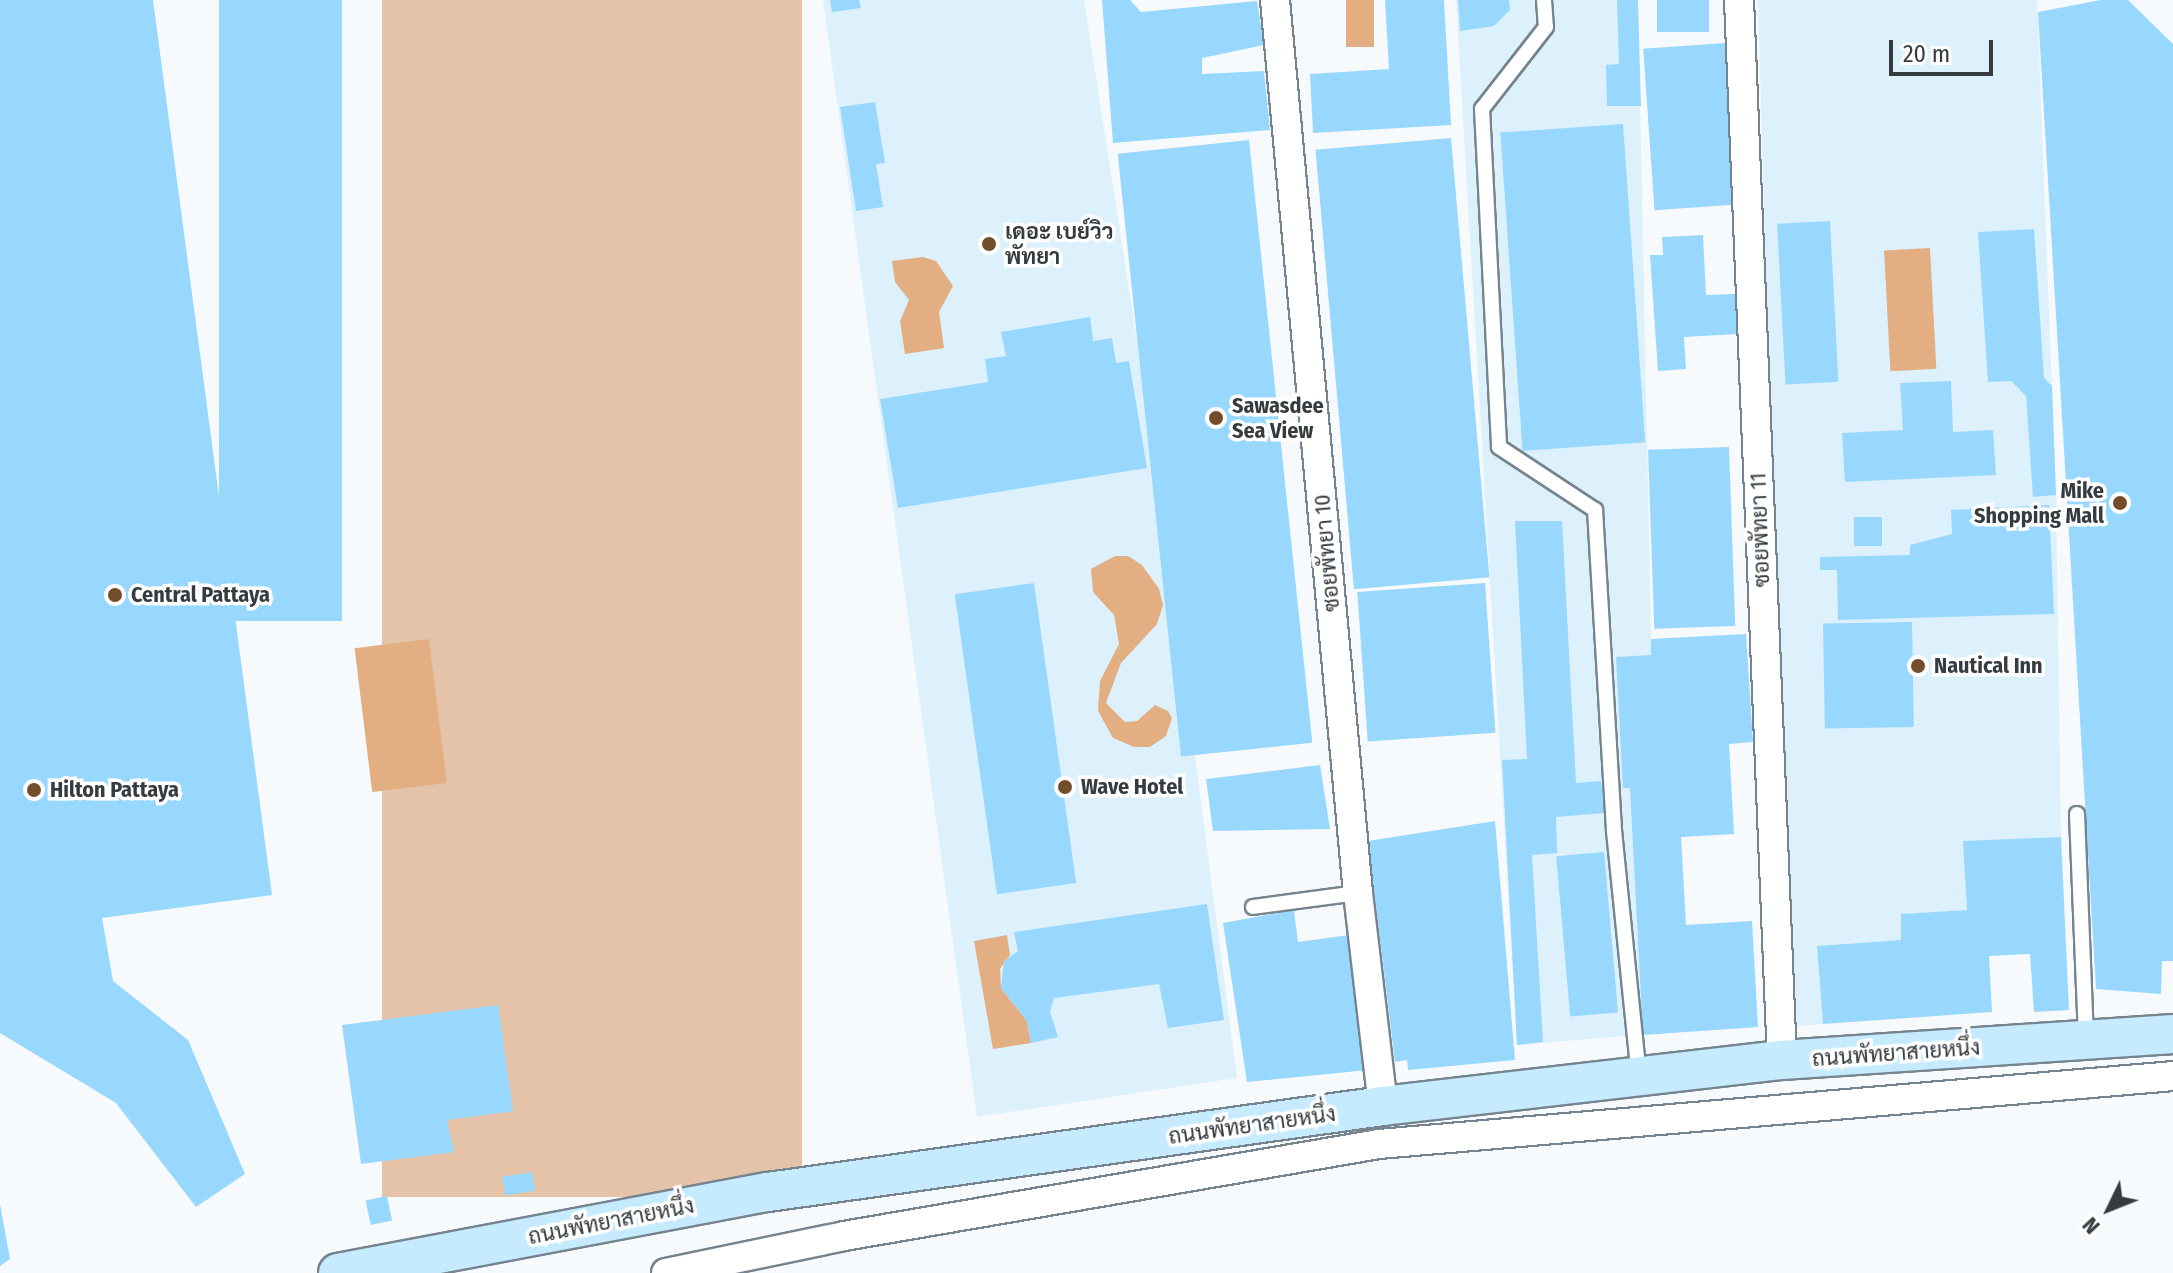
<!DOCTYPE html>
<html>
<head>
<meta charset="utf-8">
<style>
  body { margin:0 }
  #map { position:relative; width:2173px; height:1273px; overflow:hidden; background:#f7fafc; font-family:"Fira Sans Condensed",Sarabun,sans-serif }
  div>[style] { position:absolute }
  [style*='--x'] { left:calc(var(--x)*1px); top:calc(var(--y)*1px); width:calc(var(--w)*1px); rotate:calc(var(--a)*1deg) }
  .built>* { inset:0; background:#ddf1fd }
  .green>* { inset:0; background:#e4c3a8; transform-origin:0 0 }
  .water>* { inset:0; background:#e2ae82; transform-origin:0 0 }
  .building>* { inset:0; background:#98d8ff; transform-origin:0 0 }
  .roads { filter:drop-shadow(2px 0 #75848e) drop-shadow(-2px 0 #75848e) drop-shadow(0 2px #75848e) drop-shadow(0 -2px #75848e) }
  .lane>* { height:14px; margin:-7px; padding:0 7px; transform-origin:7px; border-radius:7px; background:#fff }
  .street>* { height:28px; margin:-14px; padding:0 14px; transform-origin:14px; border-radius:14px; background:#fff }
  .secondary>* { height:38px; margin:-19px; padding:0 19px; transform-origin:19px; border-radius:19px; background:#c6ebfe }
  .dots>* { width:22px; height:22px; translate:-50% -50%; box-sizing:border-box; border:4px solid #fff; border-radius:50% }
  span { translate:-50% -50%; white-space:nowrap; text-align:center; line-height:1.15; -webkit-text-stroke:7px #fff; paint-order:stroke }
  .poi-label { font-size:22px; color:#353b3f; font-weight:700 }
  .left { translate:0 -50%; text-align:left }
  .right { translate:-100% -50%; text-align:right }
  .street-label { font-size:22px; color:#353b3f }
  .north { position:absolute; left:2069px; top:1169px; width:80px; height:80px; -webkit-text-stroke:6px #fff; paint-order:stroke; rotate:227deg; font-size:22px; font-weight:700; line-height:32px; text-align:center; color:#353b3f }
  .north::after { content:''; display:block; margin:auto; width:28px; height:36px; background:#353b3f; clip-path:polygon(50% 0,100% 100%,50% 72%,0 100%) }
  .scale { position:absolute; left:1889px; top:40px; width:104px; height:36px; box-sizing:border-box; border:4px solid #353b3f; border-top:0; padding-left:10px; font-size:24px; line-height:28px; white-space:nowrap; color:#353b3f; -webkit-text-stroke:6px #fff; paint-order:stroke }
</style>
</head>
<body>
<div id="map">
  <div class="built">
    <div style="clip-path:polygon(823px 0,1084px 0,1160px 488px,1237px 1078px,977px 1117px)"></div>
    <div style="clip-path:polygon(1456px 0,1638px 0,1651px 639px,1674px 1032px,1517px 1045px)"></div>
    <div style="clip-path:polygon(1758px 0,2037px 0,2056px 495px,2061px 837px,1964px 841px,1967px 910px,1901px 914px,1901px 940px,1817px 946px,1823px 1024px,1788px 1027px)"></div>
  </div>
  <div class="green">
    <div style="left:382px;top:0;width:420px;height:1197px"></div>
  </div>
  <div class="water">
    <div style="left:1346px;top:0;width:28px;height:47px"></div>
    <div style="left:1930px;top:248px;width:121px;height:46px;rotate:87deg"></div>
    <div style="clip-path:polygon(923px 257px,936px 261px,953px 286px,939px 312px,944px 348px,905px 354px,900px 321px,909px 300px,895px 282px,892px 261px)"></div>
    <div style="clip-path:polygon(1115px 556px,1128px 556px,1142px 565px,1159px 589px,1163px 605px,1157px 624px,1121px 663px,1106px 703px,1125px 722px,1137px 721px,1155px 705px,1168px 711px,1172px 718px,1166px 736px,1150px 747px,1134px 747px,1113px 738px,1098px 711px,1100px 681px,1119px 644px,1114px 615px,1093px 592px,1091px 569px)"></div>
    <div style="left:429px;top:639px;width:145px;height:75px;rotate:83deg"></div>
    <div style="clip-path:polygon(1007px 935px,1010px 955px,1000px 969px,1001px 988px,1027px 1021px,1031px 1043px,993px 1049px,974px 941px)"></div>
  </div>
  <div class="building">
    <div style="clip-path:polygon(0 0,153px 0,272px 895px,102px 918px,113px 981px,188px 1040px,245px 1174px,196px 1207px,116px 1103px,0 1033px)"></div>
    <div style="left:219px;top:0;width:123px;height:621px"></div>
    <div style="clip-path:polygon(830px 0,859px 0,861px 8px,832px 12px)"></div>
    <div style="clip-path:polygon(1102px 0,1130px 0,1141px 12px,1257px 1px,1264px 45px,1202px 58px,1202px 74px,1264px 71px,1270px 130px,1113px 143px)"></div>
    <div style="clip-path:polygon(1385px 0,1444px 0,1451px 125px,1313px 133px,1310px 74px,1389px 69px)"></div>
    <div style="clip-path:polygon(1458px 0,1509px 0,1510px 10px,1494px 26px,1460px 31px)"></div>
    <div style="clip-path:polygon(1617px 0,1638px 0,1641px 106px,1607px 106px,1606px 65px,1619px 64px)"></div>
    <div style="left:1657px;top:0;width:52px;height:32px"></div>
    <div style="clip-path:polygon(2101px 0,2128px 0,2173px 44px,2173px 961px,2162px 961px,2161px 994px,2096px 989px,2038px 12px)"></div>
    <div style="left:1725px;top:43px;width:162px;height:82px;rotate:86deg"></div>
    <div style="clip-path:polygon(875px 102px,885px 163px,876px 164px,883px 207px,856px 211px,840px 107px)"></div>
    <div style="left:1623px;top:124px;width:319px;height:123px;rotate:86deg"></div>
    <div style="left:1451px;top:138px;width:441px;height:136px;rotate:85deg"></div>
    <div style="left:1249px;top:140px;width:606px;height:132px;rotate:84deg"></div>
    <div style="left:1830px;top:221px;width:161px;height:53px;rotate:87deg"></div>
    <div style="clip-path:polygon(2034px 229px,2044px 378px,2052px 386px,2056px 495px,2033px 497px,2026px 396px,2011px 381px,1988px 382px,1978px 232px)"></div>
    <div style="clip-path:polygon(1703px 235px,1706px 295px,1735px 294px,1738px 334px,1684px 337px,1686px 369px,1658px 371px,1650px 255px,1663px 255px,1662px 237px)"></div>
    <div style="clip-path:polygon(1090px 317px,1093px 341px,1112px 338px,1116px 363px,1129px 361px,1147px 468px,898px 508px,880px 399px,988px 382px,985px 359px,1006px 356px,1001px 332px)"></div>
    <div style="clip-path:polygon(1951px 381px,1953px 432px,1993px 430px,1996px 475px,1845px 482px,1842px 433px,1903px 430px,1900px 383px)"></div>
    <div style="left:1729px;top:447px;width:179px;height:81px;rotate:88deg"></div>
    <div style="clip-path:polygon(2049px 505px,2054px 614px,1838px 620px,1837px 570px,1820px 570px,1820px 557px,1910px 555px,1910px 545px,1952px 534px,1951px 510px)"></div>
    <div style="left:1854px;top:517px;width:28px;height:29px"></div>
    <div style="clip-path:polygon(1515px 521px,1562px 521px,1576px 783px,1601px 781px,1605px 813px,1556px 817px,1557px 853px,1532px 855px,1543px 1042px,1517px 1045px,1502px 760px,1527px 759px)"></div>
    <div style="left:1034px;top:583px;width:303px;height:80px;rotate:82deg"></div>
    <div style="left:1485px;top:583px;width:150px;height:128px;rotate:86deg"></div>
    <div style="left:1912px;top:622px;width:105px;height:89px;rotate:89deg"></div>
    <div style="clip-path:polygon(1746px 634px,1753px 742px,1729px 744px,1734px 834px,1681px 837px,1686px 925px,1752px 921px,1758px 1027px,1643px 1035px,1630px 788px,1623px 788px,1616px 657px,1651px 655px,1651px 639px)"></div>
    <div style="clip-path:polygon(1320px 765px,1330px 829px,1213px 831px,1206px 779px)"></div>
    <div style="clip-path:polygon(1495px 821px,1515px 1060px,1408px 1070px,1407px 1060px,1395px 1062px,1368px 841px)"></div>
    <div style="clip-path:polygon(2061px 837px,2069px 1010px,2034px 1012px,2030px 954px,1989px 956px,1992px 1012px,1823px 1024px,1817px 946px,1901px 940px,1901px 914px,1967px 910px,1963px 841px)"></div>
    <div style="left:1604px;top:852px;width:161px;height:48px;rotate:85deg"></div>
    <div style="clip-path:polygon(1207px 904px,1224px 1020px,1168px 1028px,1159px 984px,1054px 998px,1050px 1012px,1058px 1037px,1031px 1043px,1027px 1021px,1001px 988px,1004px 961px,1018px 951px,1014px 932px)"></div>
    <div style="clip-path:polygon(1294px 910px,1298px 942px,1349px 935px,1368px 1070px,1247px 1082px,1223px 923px)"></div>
    <div style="clip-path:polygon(498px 1005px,513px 1111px,447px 1120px,454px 1152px,361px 1164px,342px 1025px)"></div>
    <div style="left:532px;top:1172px;width:19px;height:30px;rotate:81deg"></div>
    <div style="left:387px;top:1196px;width:25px;height:22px;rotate:78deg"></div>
    <div style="clip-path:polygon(0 1204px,10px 1259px,0 1266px)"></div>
  </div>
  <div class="roads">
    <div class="lane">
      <div style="--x:1544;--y:0;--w:27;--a:86"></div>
      <div style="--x:1546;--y:27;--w:104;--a:128"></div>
      <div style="--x:1482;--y:109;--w:338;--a:87.1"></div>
      <div style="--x:1499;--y:447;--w:115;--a:33.3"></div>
      <div style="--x:1595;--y:510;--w:322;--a:86.6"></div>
      <div style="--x:1614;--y:831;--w:247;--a:84.2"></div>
      <div style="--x:2077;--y:814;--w:226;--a:87.7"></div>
      <div style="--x:1253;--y:907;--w:106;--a:-7.6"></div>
    </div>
    <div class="street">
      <div style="--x:1275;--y:0;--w:897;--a:84.69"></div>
      <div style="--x:1358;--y:893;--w:214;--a:83.3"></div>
      <div style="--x:1739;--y:0;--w:1061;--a:87.68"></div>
      <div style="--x:666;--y:1273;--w:182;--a:-11.7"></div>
      <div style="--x:844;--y:1236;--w:543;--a:-9.76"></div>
      <div style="--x:1379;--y:1144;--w:797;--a:-4.89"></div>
    </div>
    <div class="secondary">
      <div style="--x:338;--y:1273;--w:438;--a:-10.7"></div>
      <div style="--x:768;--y:1192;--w:621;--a:-7.96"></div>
      <div style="--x:1383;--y:1106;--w:402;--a:-6.6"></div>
      <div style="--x:1782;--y:1060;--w:392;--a:-3.8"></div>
    </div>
  </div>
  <div class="dots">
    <div style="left:989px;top:244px;background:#744e2b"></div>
    <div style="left:1216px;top:418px;background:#744e2b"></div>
    <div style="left:2120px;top:503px;background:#744e2b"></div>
    <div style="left:115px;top:595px;background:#744e2b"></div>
    <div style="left:1918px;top:666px;background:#744e2b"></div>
    <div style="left:1065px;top:787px;background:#744e2b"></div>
    <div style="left:34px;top:790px;background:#744e2b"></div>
  </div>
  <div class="poi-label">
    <span class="left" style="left:1005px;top:244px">เดอะ เบย์วิว<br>พัทยา</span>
    <span class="left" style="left:1232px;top:418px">Sawasdee<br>Sea View</span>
    <span class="right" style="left:2104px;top:503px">Mike<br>Shopping Mall</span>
    <span class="left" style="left:131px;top:595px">Central Pattaya</span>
    <span class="left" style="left:1934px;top:666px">Nautical Inn</span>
    <span class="left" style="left:1081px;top:787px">Wave Hotel</span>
    <span class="left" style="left:50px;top:790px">Hilton Pattaya</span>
  </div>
  <div class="street-label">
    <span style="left:1760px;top:530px;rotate:-92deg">ซอยพัทยา 11</span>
    <span style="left:1327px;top:553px;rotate:-95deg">ซอยพัทยา 10</span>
    <span style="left:1896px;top:1053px;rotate:-4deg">ถนนพัทยาสายหนึ่ง</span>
    <span style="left:1252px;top:1125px;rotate:-8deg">ถนนพัทยาสายหนึ่ง</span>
    <span style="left:611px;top:1221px;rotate:-11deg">ถนนพัทยาสายหนึ่ง</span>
  </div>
  <div class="north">N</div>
  <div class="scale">20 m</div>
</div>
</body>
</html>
